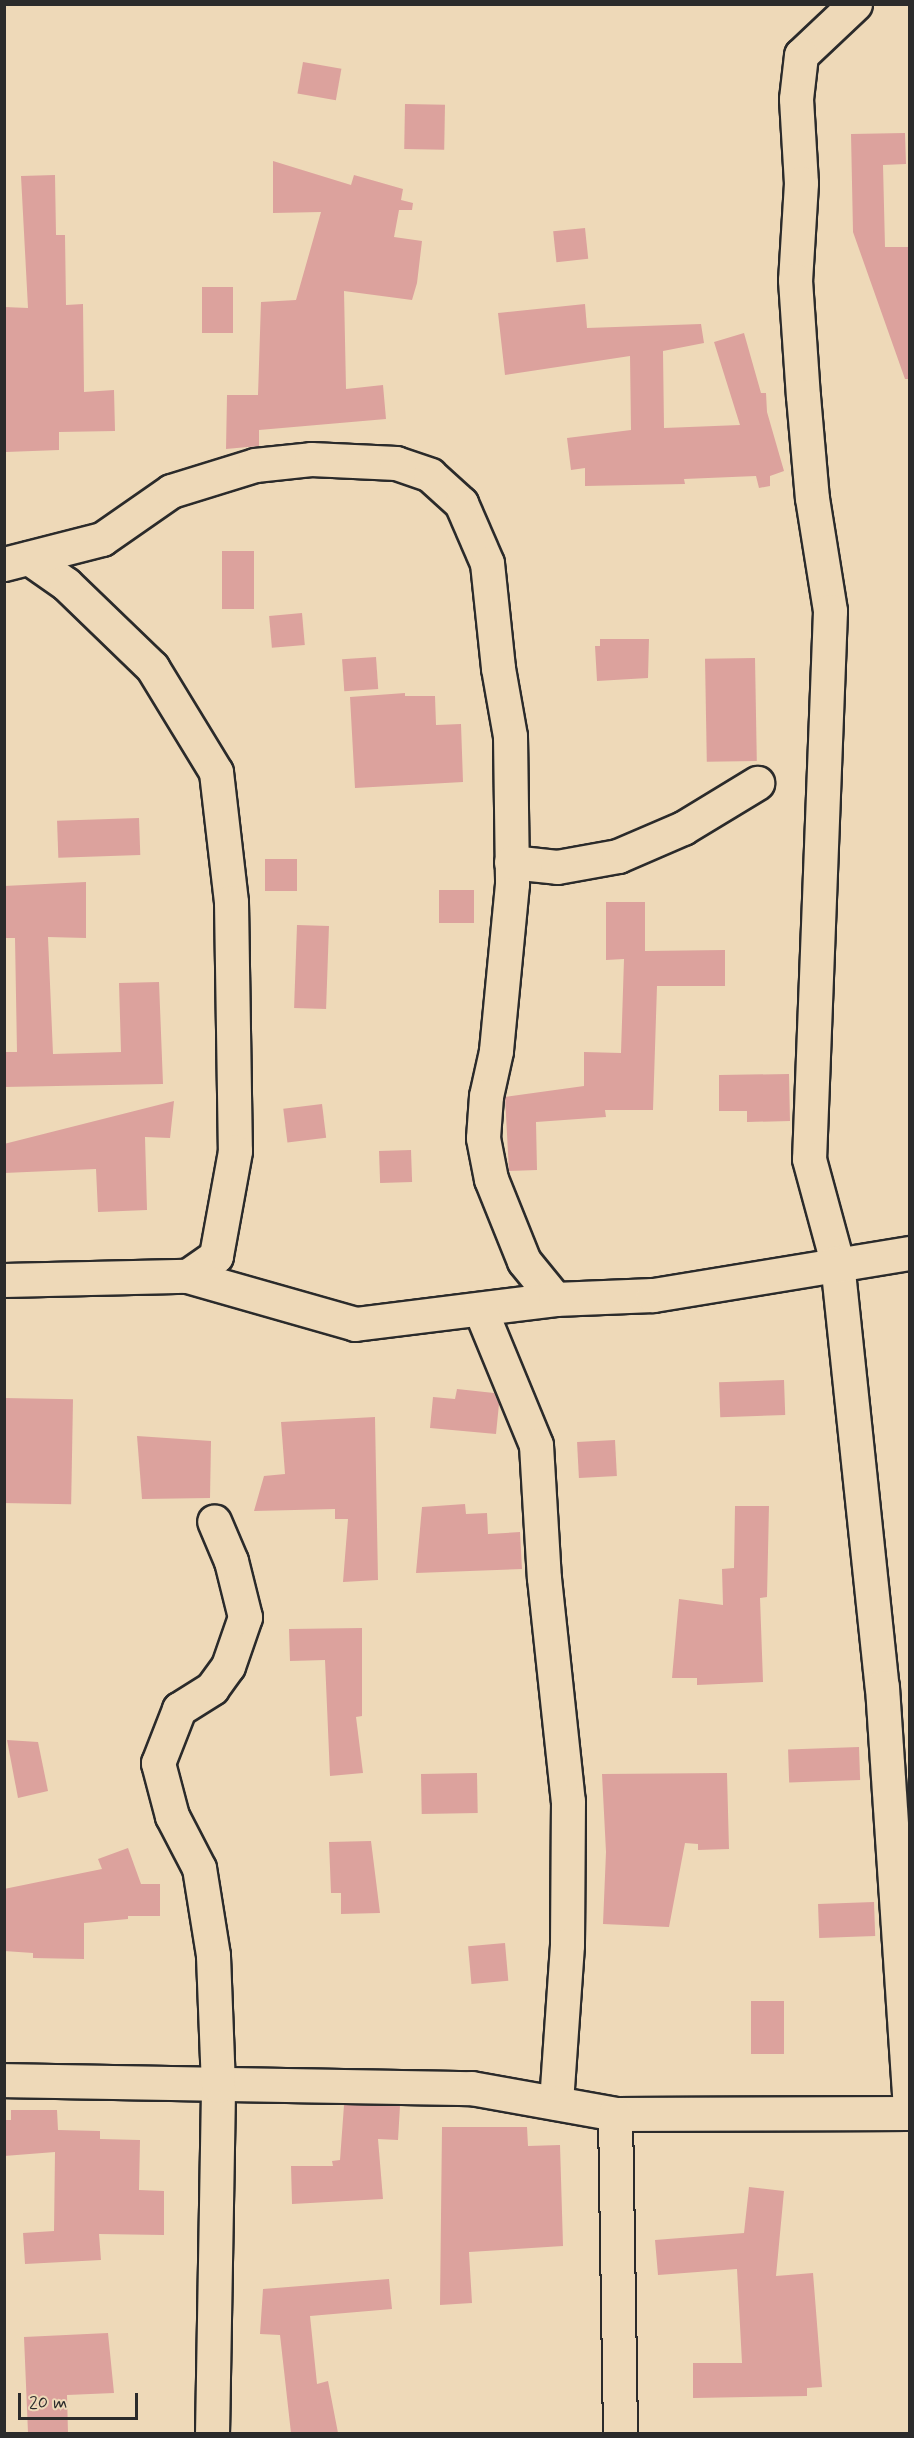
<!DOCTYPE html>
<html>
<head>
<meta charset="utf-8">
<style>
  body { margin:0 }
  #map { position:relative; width:914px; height:2438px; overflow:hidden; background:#eed9b8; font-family:Mynerve,sans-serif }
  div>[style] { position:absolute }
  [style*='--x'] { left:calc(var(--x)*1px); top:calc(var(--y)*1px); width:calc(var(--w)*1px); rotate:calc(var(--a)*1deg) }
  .building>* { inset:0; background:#dca29d; transform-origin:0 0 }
  .roads { filter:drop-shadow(2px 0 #2b2b2b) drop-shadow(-2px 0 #2b2b2b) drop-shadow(0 2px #2b2b2b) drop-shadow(0 -2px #2b2b2b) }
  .street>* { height:33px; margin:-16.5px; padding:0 16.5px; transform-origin:16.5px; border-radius:16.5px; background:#eed9b8 }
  span { translate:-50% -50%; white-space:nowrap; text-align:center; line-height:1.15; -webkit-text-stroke:5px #eed9b8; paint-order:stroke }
  .frame { position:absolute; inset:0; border:6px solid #2b2b2b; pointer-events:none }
  .scale { position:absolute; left:18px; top:2393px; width:120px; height:27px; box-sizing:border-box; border:3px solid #2b2b2b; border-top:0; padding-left:8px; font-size:18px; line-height:21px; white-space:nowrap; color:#2b2b2b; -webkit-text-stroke:4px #eed9b8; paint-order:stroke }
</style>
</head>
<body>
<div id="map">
  <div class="building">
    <div style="left:303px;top:62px;width:39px;height:32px;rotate:10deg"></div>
    <div style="left:405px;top:104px;width:40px;height:45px;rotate:1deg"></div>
    <div style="clip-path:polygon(905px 133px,906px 164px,883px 165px,885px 247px,909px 247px,909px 379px,905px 379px,853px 232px,851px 134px)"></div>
    <div style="clip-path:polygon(273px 161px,351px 185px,354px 175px,403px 189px,401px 200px,413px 203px,412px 210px,399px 210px,394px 237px,422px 241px,417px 283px,412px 300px,344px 291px,346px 389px,383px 385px,386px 419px,259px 430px,259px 446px,226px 449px,227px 395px,258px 395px,261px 302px,296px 300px,321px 212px,273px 213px)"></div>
    <div style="clip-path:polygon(55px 175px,56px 235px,65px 235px,66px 305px,83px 304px,84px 392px,114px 390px,115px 431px,59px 432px,59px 450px,6px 452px,4px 307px,28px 308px,21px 176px)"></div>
    <div style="left:585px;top:228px;width:31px;height:32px;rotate:84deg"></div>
    <div style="left:202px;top:287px;width:31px;height:46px"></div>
    <div style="clip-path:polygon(585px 304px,587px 328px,701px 324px,704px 343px,663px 351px,664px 428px,740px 425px,714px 342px,744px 333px,761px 393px,766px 393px,767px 412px,784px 471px,770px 476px,770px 486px,759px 488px,756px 476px,684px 479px,685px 484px,585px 486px,585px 468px,571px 470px,567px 438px,631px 430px,630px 356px,505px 375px,498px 313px)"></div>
    <div style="left:222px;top:551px;width:32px;height:58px"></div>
    <div style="left:302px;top:613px;width:32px;height:33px;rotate:85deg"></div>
    <div style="clip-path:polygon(600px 639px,649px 639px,648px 678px,597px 681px,595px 646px,600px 646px)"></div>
    <div style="left:376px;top:657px;width:32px;height:34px;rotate:86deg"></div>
    <div style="left:755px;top:658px;width:103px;height:50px;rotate:89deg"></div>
    <div style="clip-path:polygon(405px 693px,405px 696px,435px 696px,436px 725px,461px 724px,463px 782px,355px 788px,350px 697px)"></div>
    <div style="left:139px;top:818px;width:37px;height:82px;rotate:88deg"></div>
    <div style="left:297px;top:859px;width:32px;height:32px;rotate:90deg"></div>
    <div style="clip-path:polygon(86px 882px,86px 938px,48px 937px,53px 1054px,121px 1052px,119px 983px,159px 982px,163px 1084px,4px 1087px,4px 1052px,17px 1052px,15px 938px,4px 938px,4px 886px)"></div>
    <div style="left:474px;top:890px;width:33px;height:35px;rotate:90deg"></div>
    <div style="clip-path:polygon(606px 902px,645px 902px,645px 951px,725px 950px,725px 986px,657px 986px,653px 1110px,605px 1110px,606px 1117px,536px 1122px,537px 1170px,509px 1171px,505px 1097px,584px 1086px,584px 1052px,621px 1053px,624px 959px,606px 960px)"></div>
    <div style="left:297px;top:925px;width:32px;height:83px;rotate:2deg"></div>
    <div style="clip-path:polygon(789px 1074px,790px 1121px,747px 1122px,747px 1111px,719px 1111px,719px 1075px)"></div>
    <div style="clip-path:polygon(174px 1101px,170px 1138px,145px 1137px,147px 1210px,98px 1212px,96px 1169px,4px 1173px,4px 1144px)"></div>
    <div style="left:322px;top:1104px;width:34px;height:39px;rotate:83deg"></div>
    <div style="left:411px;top:1150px;width:32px;height:32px;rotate:88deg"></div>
    <div style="left:784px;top:1380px;width:35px;height:65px;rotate:88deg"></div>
    <div style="clip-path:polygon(457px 1389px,494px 1393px,499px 1404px,496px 1434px,430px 1428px,433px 1397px,455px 1399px)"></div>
    <div style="left:4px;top:1398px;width:69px;height:105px;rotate:1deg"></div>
    <div style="clip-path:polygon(375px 1417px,378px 1580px,343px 1582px,348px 1519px,335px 1519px,335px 1509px,254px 1511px,264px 1476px,285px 1474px,281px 1422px)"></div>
    <div style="clip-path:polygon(137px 1436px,211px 1441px,210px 1498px,142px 1499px)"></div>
    <div style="left:615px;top:1440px;width:36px;height:38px;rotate:87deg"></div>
    <div style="clip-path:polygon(465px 1504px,466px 1514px,487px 1513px,488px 1534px,520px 1532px,522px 1569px,416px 1573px,422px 1507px)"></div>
    <div style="clip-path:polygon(735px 1506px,769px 1506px,767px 1597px,760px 1598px,763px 1682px,697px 1685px,697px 1678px,672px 1678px,679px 1599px,723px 1605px,722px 1569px,734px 1568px)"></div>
    <div style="clip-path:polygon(362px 1628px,362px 1716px,356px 1717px,363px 1773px,330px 1776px,325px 1660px,290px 1661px,289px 1629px)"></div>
    <div style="clip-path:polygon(7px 1740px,38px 1742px,48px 1791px,18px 1798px)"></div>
    <div style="left:859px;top:1747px;width:33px;height:71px;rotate:88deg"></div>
    <div style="left:477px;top:1773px;width:40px;height:56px;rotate:89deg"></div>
    <div style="clip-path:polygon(727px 1773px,729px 1849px,698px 1850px,698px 1844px,685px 1843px,669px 1927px,603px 1924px,606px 1852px,602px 1774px)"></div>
    <div style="clip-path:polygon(371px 1841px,380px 1913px,341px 1914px,341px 1893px,331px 1893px,329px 1842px)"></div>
    <div style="clip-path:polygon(128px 1848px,141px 1884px,160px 1884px,160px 1916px,128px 1916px,128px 1919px,84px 1923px,84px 1959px,33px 1958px,33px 1953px,4px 1951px,4px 1889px,102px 1869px,98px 1859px)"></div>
    <div style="left:874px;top:1902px;width:34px;height:56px;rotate:88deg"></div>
    <div style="left:505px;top:1943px;width:38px;height:37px;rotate:85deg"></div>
    <div style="left:751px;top:2001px;width:33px;height:53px"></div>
    <div style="clip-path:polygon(344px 2105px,400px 2106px,398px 2140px,378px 2139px,383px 2199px,292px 2204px,291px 2166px,333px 2166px,332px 2161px,340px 2160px)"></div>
    <div style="clip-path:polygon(11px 2110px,57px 2110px,58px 2130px,100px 2131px,100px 2139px,140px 2140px,139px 2190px,164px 2191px,164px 2235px,99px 2234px,101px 2260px,25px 2264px,23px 2233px,54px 2231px,55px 2152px,4px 2156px,4px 2120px,11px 2120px)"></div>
    <div style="clip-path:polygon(442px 2127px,527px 2127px,528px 2146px,560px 2145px,563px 2246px,469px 2252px,472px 2303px,440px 2305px)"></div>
    <div style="clip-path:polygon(749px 2187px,784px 2191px,776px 2276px,813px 2273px,822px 2387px,807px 2388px,807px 2396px,693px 2398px,693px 2363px,742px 2363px,737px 2269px,658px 2275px,655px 2240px,744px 2233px)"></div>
    <div style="clip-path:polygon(389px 2279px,392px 2309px,310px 2316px,317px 2384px,328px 2381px,338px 2433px,291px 2433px,280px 2335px,260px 2334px,263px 2289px)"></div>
    <div style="clip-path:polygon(108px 2333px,114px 2393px,67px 2395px,68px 2433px,28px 2433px,24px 2337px)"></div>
  </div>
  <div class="roads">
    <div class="street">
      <div style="--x:855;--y:4;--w:74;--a:136.6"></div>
      <div style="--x:801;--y:55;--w:44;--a:96.5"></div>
      <div style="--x:796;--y:99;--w:84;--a:86.6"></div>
      <div style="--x:801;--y:183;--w:97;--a:93.5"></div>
      <div style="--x:795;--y:280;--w:116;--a:86.1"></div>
      <div style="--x:803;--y:396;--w:102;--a:85"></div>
      <div style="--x:812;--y:498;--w:114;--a:80.9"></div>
      <div style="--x:830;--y:611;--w:548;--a:92.19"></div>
      <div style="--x:809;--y:1159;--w:107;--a:74.8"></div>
      <div style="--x:837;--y:1262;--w:427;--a:84"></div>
      <div style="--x:882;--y:1687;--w:422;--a:86.2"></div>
      <div style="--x:29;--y:558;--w:45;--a:35.1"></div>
      <div style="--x:66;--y:584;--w:120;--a:44"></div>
      <div style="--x:152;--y:667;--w:123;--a:58.6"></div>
      <div style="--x:216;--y:772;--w:131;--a:83.4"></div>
      <div style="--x:231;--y:902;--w:249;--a:89.1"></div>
      <div style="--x:235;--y:1151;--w:107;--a:100.3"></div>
      <div style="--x:216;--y:1256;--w:35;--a:145"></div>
      <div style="--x:4;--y:564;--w:101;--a:-14.3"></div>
      <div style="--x:102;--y:539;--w:84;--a:-34.8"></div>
      <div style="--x:171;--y:491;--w:88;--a:-17.2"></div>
      <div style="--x:255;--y:465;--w:56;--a:-6.1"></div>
      <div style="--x:311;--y:459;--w:85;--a:2.7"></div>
      <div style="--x:396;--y:463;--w:36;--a:19"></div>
      <div style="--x:430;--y:475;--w:42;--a:42.1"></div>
      <div style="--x:461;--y:503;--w:65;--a:66.6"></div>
      <div style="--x:487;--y:563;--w:106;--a:84"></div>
      <div style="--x:498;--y:668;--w:69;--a:80"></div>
      <div style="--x:510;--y:736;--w:148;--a:89.2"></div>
      <div style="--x:512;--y:884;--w:168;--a:95.5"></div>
      <div style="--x:496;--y:1051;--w:46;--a:102.5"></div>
      <div style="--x:486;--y:1096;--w:42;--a:94.1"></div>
      <div style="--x:483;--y:1138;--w:42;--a:79"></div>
      <div style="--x:491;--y:1179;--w:88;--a:68.1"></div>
      <div style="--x:524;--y:1261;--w:49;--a:50.8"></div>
      <div style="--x:511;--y:862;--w:46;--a:6.2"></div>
      <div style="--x:557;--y:867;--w:62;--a:-10.2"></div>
      <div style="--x:618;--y:856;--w:71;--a:-23.3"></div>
      <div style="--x:683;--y:828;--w:87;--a:-31.3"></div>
      <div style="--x:4;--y:1280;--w:183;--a:-1.3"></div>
      <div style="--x:187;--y:1276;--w:175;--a:15.9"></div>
      <div style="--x:355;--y:1324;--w:202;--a:-7.1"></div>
      <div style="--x:555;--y:1299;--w:98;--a:-2.3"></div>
      <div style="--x:653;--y:1295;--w:260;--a:-9.3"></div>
      <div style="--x:480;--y:1309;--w:147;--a:67.6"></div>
      <div style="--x:536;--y:1445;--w:133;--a:86.6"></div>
      <div style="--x:544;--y:1578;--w:224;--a:83.9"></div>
      <div style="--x:568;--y:1801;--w:144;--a:90.4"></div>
      <div style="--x:567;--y:1945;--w:158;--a:94"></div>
      <div style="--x:4;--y:2080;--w:467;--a:1"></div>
      <div style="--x:471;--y:2088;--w:146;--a:10.2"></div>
      <div style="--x:615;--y:2114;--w:295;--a:-0.2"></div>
      <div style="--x:615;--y:2114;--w:320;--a:89.1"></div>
      <div style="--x:212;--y:2434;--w:348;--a:-89"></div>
      <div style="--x:218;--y:2086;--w:131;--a:-92.2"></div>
      <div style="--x:213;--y:1955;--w:88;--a:-99.1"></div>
      <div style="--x:199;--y:1868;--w:59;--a:-117.4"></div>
      <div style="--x:172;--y:1816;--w:55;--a:-104.8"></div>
      <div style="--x:158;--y:1763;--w:58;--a:-68.7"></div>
      <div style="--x:179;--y:1709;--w:39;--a:-32"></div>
      <div style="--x:212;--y:1688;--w:27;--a:-54"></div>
      <div style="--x:228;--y:1666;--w:52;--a:-70.9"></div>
      <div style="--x:245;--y:1617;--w:58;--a:-104"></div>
      <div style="--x:231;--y:1561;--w:43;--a:-113"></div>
    </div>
  </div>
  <div class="frame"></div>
  <div class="scale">20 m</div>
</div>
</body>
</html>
